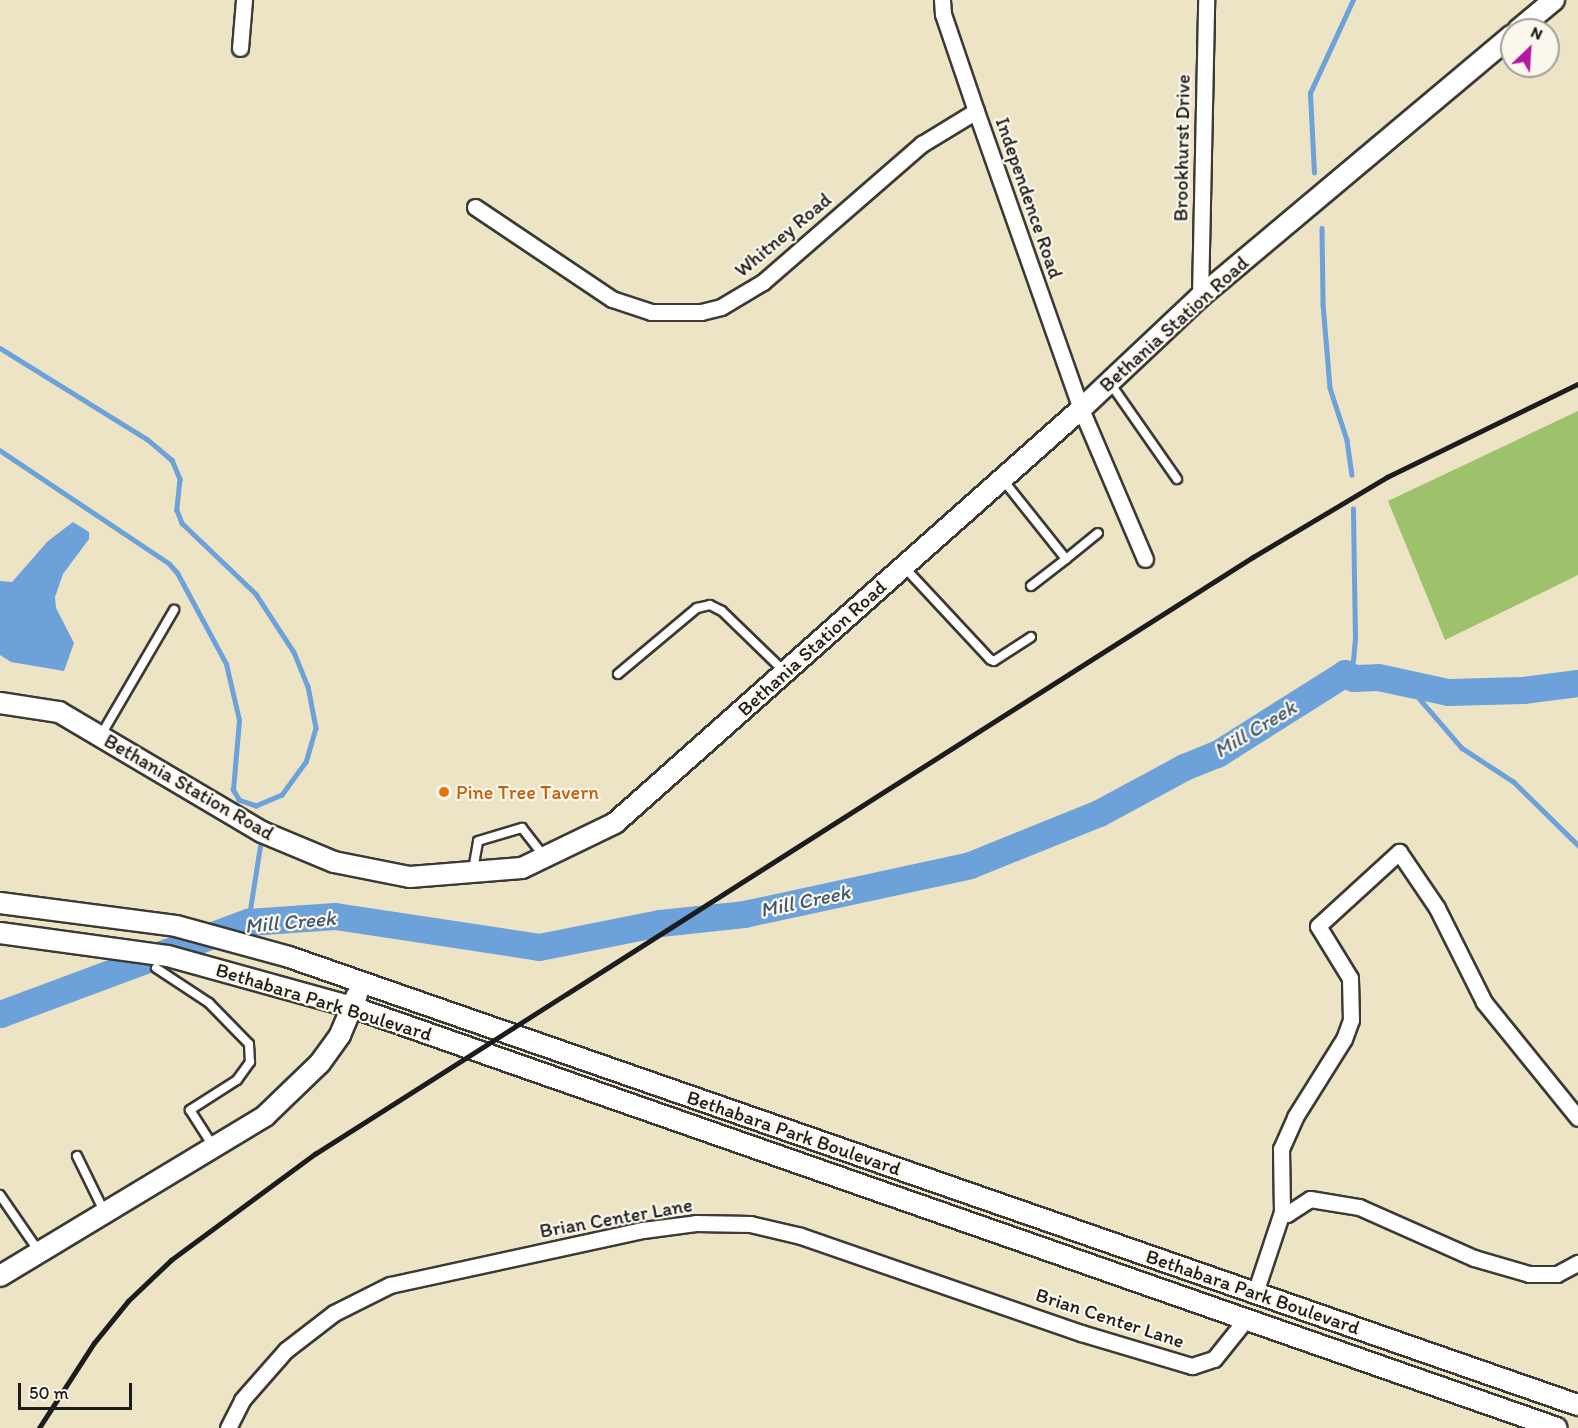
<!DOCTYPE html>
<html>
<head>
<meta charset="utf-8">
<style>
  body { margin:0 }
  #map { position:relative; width:1578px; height:1428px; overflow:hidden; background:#ede4c5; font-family:Itim,sans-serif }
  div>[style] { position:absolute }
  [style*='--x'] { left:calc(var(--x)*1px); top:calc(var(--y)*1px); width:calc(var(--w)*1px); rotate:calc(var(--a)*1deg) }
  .green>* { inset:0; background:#9ec16b }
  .water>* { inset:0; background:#6ca1d9 }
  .stream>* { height:4.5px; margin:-2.25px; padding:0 2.25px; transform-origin:2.25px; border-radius:2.25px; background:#6ca1d9 }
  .river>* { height:27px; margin:-13.5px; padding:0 13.5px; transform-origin:13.5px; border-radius:13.5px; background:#6ca1d9 }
  .roads { filter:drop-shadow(2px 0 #3b3a35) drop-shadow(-2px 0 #3b3a35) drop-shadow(0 2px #3b3a35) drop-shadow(0 -2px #3b3a35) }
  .service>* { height:8px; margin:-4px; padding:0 4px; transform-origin:4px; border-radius:4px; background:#fff }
  .minor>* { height:15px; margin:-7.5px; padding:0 7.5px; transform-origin:7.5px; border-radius:7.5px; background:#fff }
  .tertiary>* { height:20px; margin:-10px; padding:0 10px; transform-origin:10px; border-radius:10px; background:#fff }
  .rail>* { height:4.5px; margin:-2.25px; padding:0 2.25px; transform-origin:2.25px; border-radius:2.25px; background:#1c1c1c }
  .dots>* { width:16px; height:16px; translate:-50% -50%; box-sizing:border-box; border:3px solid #fbf7ec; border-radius:50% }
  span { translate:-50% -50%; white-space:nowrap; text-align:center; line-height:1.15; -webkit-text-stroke:4.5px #fbf7ec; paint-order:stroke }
  .street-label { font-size:20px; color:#1c1c1c }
  .food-label { font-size:20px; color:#c56008 }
  .left { translate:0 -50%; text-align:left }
  .water-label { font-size:21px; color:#405871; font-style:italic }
  .north { position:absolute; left:1500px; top:18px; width:60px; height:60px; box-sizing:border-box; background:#fbf7ec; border:2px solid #a29f99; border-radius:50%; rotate:25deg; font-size:16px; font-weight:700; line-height:24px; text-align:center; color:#1c1c1c }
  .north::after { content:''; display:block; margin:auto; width:21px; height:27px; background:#b5179e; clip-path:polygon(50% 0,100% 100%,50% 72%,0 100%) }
  .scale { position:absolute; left:18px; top:1383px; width:114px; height:27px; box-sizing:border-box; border:3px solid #1c1c1c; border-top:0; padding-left:8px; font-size:18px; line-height:21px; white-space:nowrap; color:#1c1c1c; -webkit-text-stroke:4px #fbf7ec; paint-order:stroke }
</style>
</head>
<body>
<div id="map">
  <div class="green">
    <div style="clip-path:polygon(1578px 411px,1578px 575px,1445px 640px,1388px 501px)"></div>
  </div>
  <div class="water">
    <div style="clip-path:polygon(73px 522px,89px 532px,89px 539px,63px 574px,55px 597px,56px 608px,74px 643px,64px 671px,11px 662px,0 655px,0 581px,12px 582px,48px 541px)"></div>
  </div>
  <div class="stream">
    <div style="--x:1314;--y:173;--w:80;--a:-92.9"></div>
    <div style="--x:1310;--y:93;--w:102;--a:-65.2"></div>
    <div style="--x:1322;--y:228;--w:76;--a:89.2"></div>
    <div style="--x:1323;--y:304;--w:84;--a:85.2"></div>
    <div style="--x:1330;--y:388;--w:55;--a:71.9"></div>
    <div style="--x:1347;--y:440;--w:35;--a:82"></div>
    <div style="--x:0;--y:348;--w:173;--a:31.8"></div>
    <div style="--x:147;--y:439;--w:33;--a:40"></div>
    <div style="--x:172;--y:460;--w:21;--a:67"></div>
    <div style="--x:180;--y:479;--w:31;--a:96"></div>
    <div style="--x:177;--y:510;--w:14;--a:69"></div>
    <div style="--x:182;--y:523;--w:103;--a:43.8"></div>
    <div style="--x:256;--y:594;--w:69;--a:56.8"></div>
    <div style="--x:294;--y:652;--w:37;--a:68"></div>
    <div style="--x:308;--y:686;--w:43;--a:79.2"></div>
    <div style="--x:316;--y:728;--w:35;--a:106"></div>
    <div style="--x:306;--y:762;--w:41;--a:126"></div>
    <div style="--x:282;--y:795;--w:28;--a:157"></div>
    <div style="--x:256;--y:806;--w:18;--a:-161"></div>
    <div style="--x:239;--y:800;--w:12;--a:-121"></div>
    <div style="--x:233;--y:790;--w:70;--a:-85.1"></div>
    <div style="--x:239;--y:720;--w:57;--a:-103.1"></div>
    <div style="--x:226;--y:664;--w:103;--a:-118.3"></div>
    <div style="--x:177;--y:573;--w:12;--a:-132"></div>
    <div style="--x:169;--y:564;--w:203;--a:-146.2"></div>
    <div style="--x:1345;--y:673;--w:14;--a:-56"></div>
    <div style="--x:1353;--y:661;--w:21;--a:-85"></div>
    <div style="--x:1355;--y:640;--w:131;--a:-90.9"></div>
    <div style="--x:1406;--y:683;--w:86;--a:49.3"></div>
    <div style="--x:1462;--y:748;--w:62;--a:33.2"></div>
    <div style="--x:1514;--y:782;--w:90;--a:44.5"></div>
    <div style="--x:248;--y:922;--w:77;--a:-81"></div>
  </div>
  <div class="river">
    <div style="--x:0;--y:1014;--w:265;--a:-20.4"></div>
    <div style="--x:248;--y:922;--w:87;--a:-3.9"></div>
    <div style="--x:335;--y:916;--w:206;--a:8.6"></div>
    <div style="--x:539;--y:947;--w:123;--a:-11.2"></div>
    <div style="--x:660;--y:923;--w:84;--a:-6.1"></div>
    <div style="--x:744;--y:914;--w:231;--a:-12.2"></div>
    <div style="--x:970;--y:865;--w:139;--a:-22"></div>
    <div style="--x:1099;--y:813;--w:97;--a:-28.4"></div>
    <div style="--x:1184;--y:767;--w:35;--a:-22"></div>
    <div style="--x:1217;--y:754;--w:151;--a:-32.3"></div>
    <div style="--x:1345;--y:673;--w:9;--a:32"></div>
    <div style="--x:1353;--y:678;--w:25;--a:-2"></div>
    <div style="--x:1378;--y:677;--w:72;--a:12.1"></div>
    <div style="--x:1448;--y:692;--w:75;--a:-1.5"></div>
    <div style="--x:1523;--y:690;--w:55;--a:-7.3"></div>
  </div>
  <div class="roads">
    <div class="service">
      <div style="--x:1110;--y:383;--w:117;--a:55.1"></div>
      <div style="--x:1003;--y:480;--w:101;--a:51.4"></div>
      <div style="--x:1066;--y:559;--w:41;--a:-39.1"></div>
      <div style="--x:905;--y:568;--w:125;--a:47"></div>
      <div style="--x:990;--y:659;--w:4;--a:27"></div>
      <div style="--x:994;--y:661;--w:44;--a:-33"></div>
      <div style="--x:1031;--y:586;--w:44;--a:-37.6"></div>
      <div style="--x:618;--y:674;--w:103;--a:-39.9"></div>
      <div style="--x:697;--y:608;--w:13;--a:-13"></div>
      <div style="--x:710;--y:605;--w:13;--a:27"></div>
      <div style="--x:722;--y:611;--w:86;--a:44.1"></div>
      <div style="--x:101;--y:735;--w:145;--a:-59.7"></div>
      <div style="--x:473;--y:870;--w:29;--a:-80"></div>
      <div style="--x:478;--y:841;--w:46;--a:-16.5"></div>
      <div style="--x:522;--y:828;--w:36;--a:52"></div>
      <div style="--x:156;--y:968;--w:64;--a:33.4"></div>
      <div style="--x:209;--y:1003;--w:57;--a:45.7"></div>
      <div style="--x:249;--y:1044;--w:18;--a:87"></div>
      <div style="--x:250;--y:1062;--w:22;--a:126"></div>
      <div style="--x:237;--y:1080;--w:56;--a:147.4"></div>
      <div style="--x:190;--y:1110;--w:43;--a:57.4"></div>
      <div style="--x:77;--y:1156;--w:61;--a:63.9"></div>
      <div style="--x:0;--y:1195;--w:67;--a:55.4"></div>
    </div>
    <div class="minor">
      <div style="--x:942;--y:0;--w:14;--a:86"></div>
      <div style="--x:943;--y:14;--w:102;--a:71.2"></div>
      <div style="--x:976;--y:111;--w:316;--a:70.6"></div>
      <div style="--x:1081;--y:409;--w:163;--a:66.9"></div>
      <div style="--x:240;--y:48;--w:48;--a:-85.2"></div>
      <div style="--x:475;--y:207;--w:165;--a:33.9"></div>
      <div style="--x:612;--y:299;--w:41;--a:18.4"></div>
      <div style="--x:651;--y:312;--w:50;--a:0"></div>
      <div style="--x:701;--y:312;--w:21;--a:-14"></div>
      <div style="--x:721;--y:307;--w:49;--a:-30.8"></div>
      <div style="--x:763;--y:282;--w:211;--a:-41"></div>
      <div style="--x:922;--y:144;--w:63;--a:-31.4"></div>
      <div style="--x:1200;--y:297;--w:297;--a:-88.8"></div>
      <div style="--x:1282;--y:1212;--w:5;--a:22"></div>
      <div style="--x:1287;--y:1214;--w:27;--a:-33"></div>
      <div style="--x:1310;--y:1199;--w:50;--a:9.3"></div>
      <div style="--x:1359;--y:1207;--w:126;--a:23.9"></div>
      <div style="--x:1474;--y:1258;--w:57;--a:16.2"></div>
      <div style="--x:1529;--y:1274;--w:28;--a:0"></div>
      <div style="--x:1557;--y:1274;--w:24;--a:-28"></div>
      <div style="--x:1255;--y:1293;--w:85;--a:-71.6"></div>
      <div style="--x:1282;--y:1212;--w:63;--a:-90.9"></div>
      <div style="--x:1281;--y:1149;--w:35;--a:-66"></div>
      <div style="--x:1295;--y:1117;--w:92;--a:-57.9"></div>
      <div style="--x:1344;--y:1039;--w:20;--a:-70"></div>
      <div style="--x:1351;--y:1020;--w:42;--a:-91.4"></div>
      <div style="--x:1350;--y:978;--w:61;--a:-121.6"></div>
      <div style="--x:1318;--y:926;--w:110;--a:-42.4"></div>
      <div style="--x:1399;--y:852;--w:68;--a:55.8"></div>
      <div style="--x:1437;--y:908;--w:105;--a:63.4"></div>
      <div style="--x:1484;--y:1002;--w:149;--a:51"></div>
      <div style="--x:228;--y:1428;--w:31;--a:-63"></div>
      <div style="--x:242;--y:1400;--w:67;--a:-48.7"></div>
      <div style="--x:286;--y:1350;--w:61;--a:-37.6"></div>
      <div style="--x:334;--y:1313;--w:63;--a:-26.6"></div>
      <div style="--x:390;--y:1285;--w:259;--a:-12.3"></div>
      <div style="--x:643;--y:1230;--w:53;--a:-7.5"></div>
      <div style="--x:696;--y:1223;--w:54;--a:1.1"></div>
      <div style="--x:750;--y:1224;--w:52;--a:13.2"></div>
      <div style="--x:801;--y:1236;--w:296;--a:19.1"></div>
      <div style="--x:1081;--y:1333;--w:116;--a:16.6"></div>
      <div style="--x:1192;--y:1366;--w:23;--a:-18"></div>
      <div style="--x:1214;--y:1359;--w:51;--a:-51.3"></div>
    </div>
    <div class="tertiary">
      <div style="--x:1518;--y:30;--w:47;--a:-39.8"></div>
      <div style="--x:0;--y:703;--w:60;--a:8.7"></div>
      <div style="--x:59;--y:712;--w:236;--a:30.6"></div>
      <div style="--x:262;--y:832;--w:78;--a:22.6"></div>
      <div style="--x:334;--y:862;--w:77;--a:11.2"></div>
      <div style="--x:410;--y:877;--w:112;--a:-4.6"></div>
      <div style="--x:522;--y:868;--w:103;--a:-25.8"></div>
      <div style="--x:615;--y:823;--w:623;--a:-41.62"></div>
      <div style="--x:1081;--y:409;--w:163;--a:-43.3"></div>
      <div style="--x:1200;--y:297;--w:407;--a:-40"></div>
      <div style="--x:0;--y:903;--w:177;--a:7.4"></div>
      <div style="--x:176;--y:926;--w:117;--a:15.3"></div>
      <div style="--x:289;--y:957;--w:1365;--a:19.17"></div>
      <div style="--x:0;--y:933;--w:170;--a:7.8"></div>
      <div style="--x:168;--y:956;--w:191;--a:15.5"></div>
      <div style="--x:352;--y:1007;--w:1276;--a:19.26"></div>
      <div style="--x:0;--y:1276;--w:310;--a:-31.1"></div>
      <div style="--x:265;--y:1116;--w:76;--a:-43.9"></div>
      <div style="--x:320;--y:1063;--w:34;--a:-54"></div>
      <div style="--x:340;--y:1035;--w:43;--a:-67"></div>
    </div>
  </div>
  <div class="rail">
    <div style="--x:39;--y:1428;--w:101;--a:-57.1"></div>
    <div style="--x:94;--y:1343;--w:54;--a:-51"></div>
    <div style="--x:128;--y:1301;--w:59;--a:-43.6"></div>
    <div style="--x:171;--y:1260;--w:179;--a:-36.4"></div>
    <div style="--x:315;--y:1154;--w:1112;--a:-32.48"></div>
    <div style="--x:1253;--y:557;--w:156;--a:-30.8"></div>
    <div style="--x:1387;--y:477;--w:212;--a:-26"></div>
  </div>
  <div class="dots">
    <div style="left:444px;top:792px;background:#e8710a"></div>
  </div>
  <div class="street-label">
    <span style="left:1182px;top:148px;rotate:-89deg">Brookhurst Drive</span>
    <span style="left:1029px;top:198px;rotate:71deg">Independence Road</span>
    <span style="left:783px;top:235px;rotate:-40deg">Whitney Road</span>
    <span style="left:1174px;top:324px;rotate:-42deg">Bethania Station Road</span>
    <span style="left:812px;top:648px;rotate:-42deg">Bethania Station Road</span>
    <span style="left:189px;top:787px;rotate:30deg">Bethania Station Road</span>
    <span style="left:324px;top:1002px;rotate:17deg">Bethabara Park Boulevard</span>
    <span style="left:794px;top:1133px;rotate:19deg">Bethabara Park Boulevard</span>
    <span style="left:616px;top:1218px;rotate:-10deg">Brian Center Lane</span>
    <span style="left:1253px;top:1292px;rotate:19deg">Bethabara Park Boulevard</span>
    <span style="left:1110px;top:1318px;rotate:18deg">Brian Center Lane</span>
  </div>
  <div class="food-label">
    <span class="left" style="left:456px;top:792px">Pine Tree Tavern</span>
  </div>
  <div class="water-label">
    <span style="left:1255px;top:729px;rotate:-31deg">Mill Creek</span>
    <span style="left:805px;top:901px;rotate:-12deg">Mill Creek</span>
    <span style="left:290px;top:922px;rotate:-5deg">Mill Creek</span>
  </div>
  <div class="north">N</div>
  <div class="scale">50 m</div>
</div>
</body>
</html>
